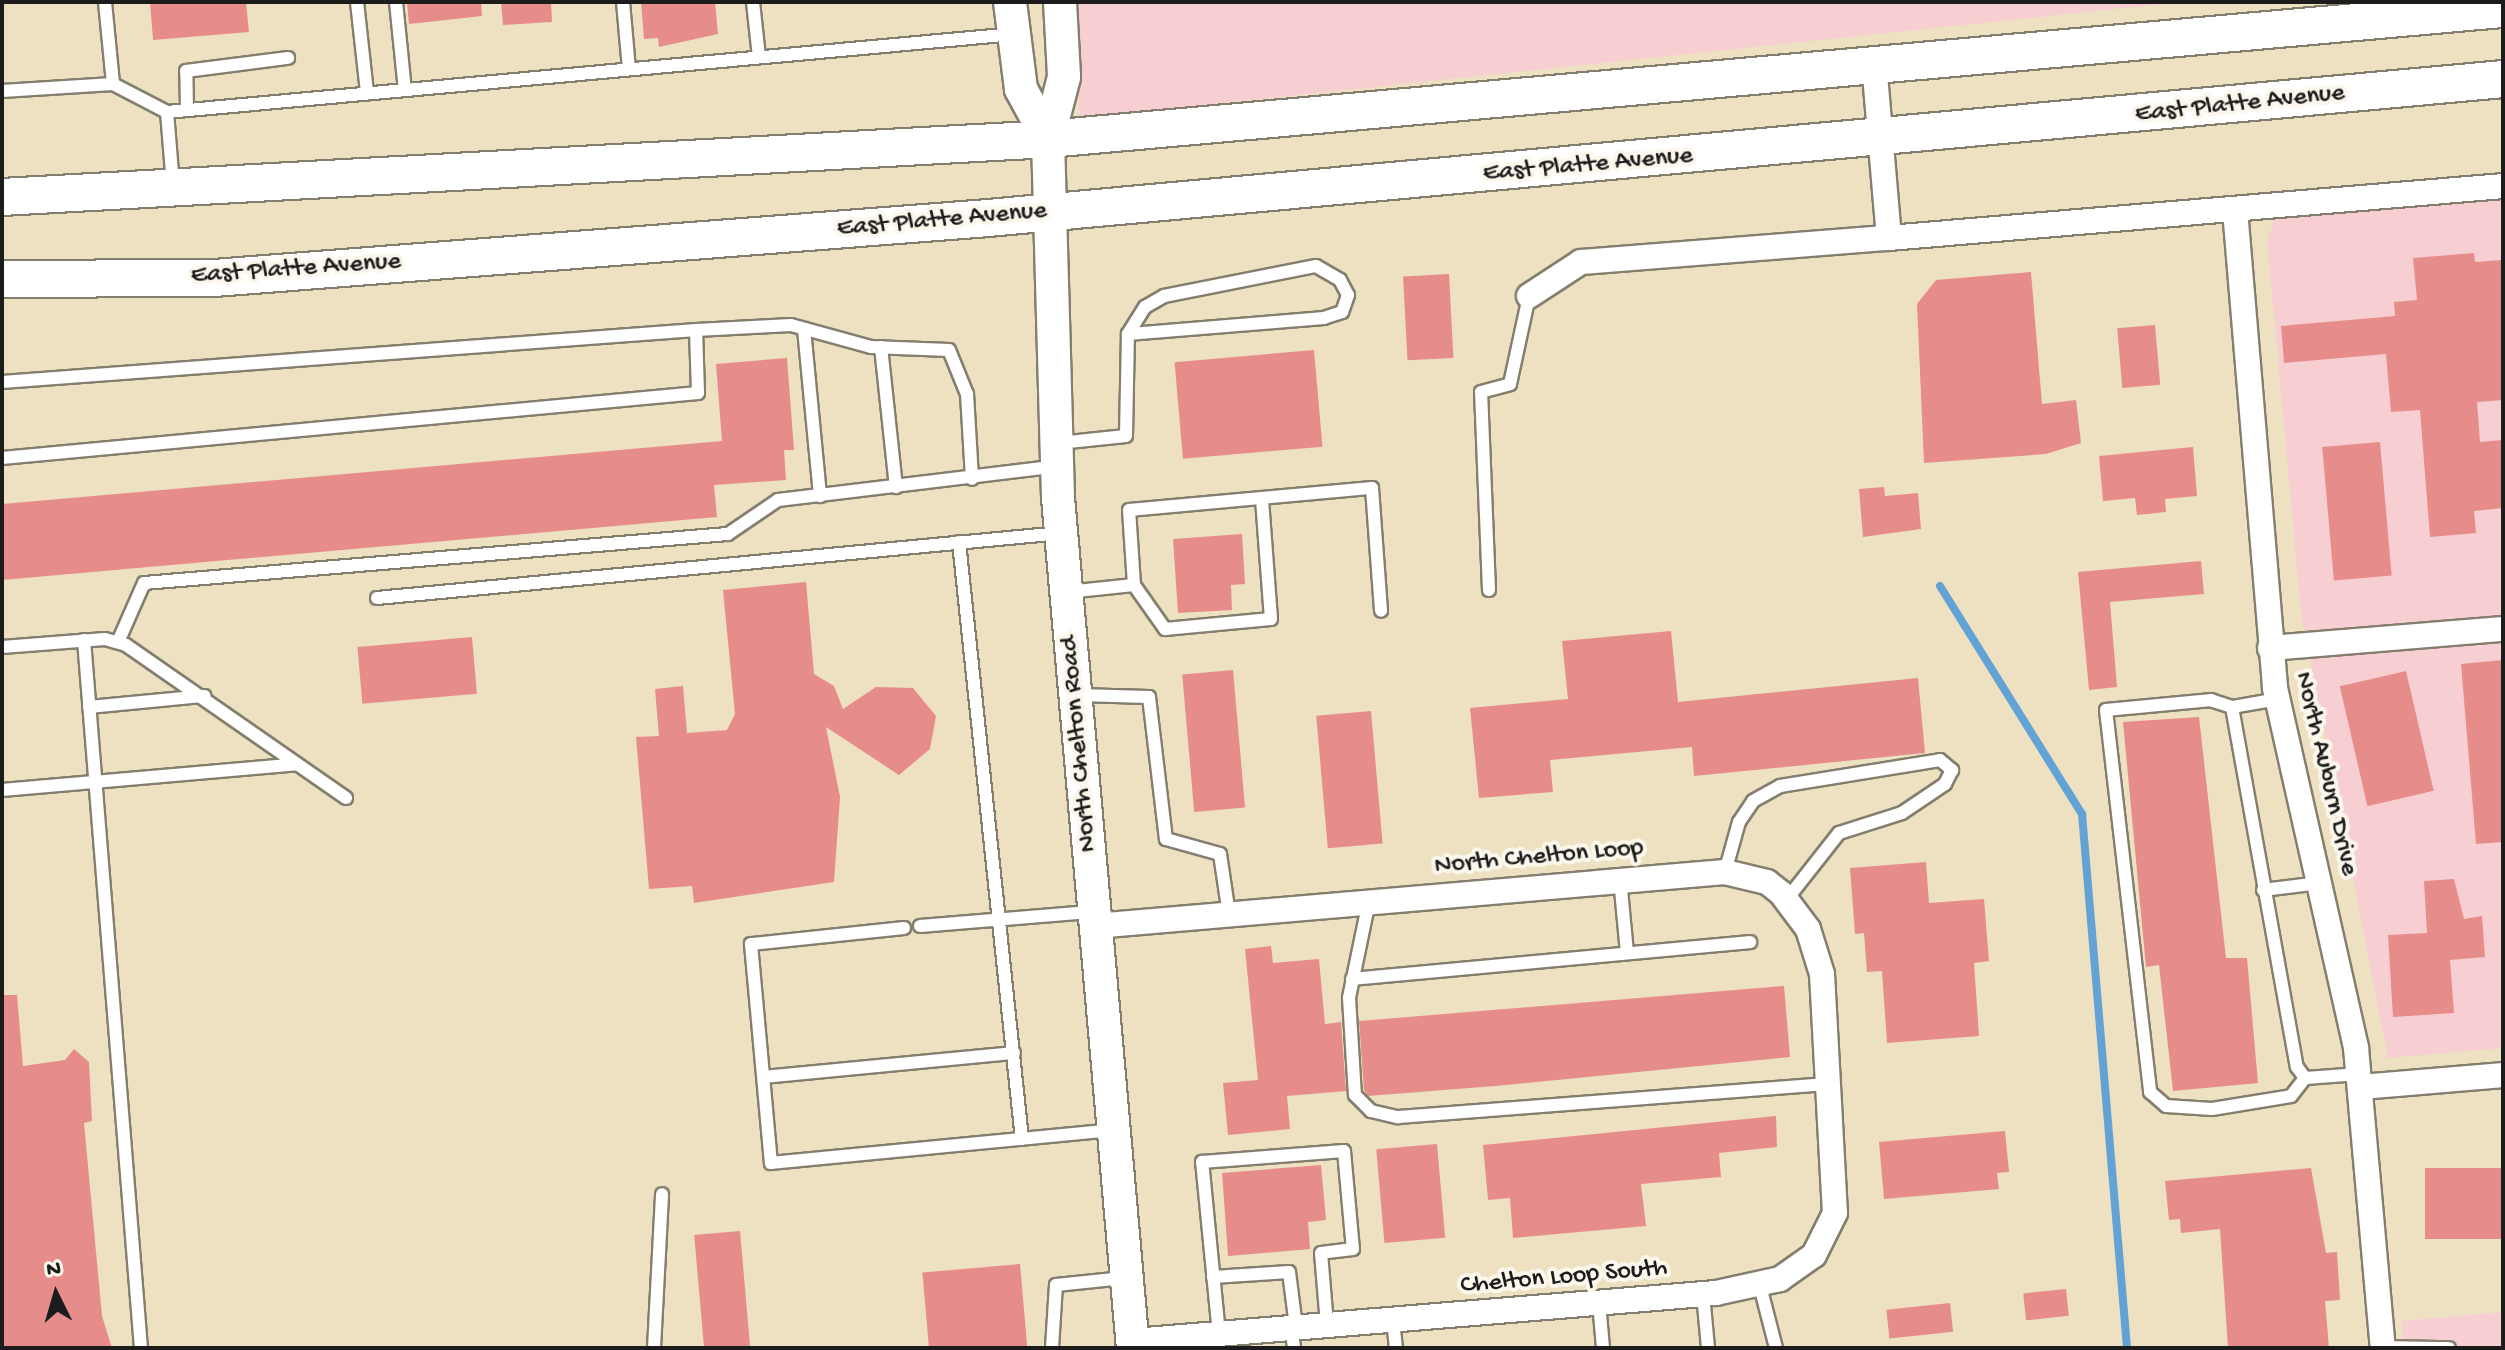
<!DOCTYPE html>
<html>
<head>
<meta charset="utf-8">
<style>
  body { margin:0 }
  #map { position:relative; width:2505px; height:1350px; overflow:hidden; background:#ede1c1; font-family:"Gochi Hand",sans-serif }
  div>[style] { position:absolute }
  [style*='--x'] { left:calc(var(--x)*1px); top:calc(var(--y)*1px); width:calc(var(--w)*1px); rotate:calc(var(--a)*1deg) }
  .built>* { inset:0; background:#f7cfd2 }
  .stream>* { height:8px; margin:-4px; padding:0 4px; transform-origin:4px; border-radius:4px; background:#63a2d5 }
  .building>* { inset:0; background:#e68d8b; transform-origin:0 0 }
  .roads { filter:drop-shadow(2px 0 #847e6e) drop-shadow(-2px 0 #847e6e) drop-shadow(0 2px #847e6e) drop-shadow(0 -2px #847e6e) }
  .lane>* { height:12px; margin:-6px; padding:0 6px; transform-origin:6px; border-radius:6px; background:#fff }
  .street>* { height:24px; margin:-12px; padding:0 12px; transform-origin:12px; border-radius:12px; background:#fff }
  .secondary>* { height:32px; margin:-16px; padding:0 16px; transform-origin:16px; border-radius:16px; background:#fff }
  .primary>* { height:36px; margin:-18px; padding:0 18px; transform-origin:18px; border-radius:18px; background:#fff }
  span { translate:-50% -50%; white-space:nowrap; text-align:center; line-height:1.15; -webkit-text-stroke:8px #fbf7ec; paint-order:stroke }
  .street-label { font-size:26px; color:#1c1c1c }
  .frame { position:absolute; inset:0; border:4px solid #1c1c1c; pointer-events:none }
  .north { position:absolute; left:16px; top:1254px; width:80px; height:80px; -webkit-text-stroke:6px #fbf7ec; paint-order:stroke; rotate:355deg; font-size:22px; font-weight:700; line-height:32px; text-align:center; color:#1c1c1c }
  .north::after { content:''; display:block; margin:auto; width:28px; height:36px; background:#1c1c1c; clip-path:polygon(50% 0,100% 100%,50% 72%,0 100%) }
</style>
</head>
<body>
<div id="map">
  <div class="built">
    <div style="clip-path:polygon(1070px 2px,2182px 2px,1080px 118px)"></div>
    <div style="clip-path:polygon(2503px 186px,2503px 1048px,2388px 1058px,2301px 613px,2267px 241px,2279px 206px)"></div>
    <div style="clip-path:polygon(2503px 1312px,2503px 1348px,2404px 1348px,2401px 1321px)"></div>
  </div>
  <div class="stream">
    <div style="--x:1940;--y:586;--w:269;--a:58.1"></div>
    <div style="--x:2082;--y:814;--w:536;--a:85.18"></div>
  </div>
  <div class="building">
    <div style="clip-path:polygon(150px 2px,246px 2px,249px 32px,153px 40px)"></div>
    <div style="clip-path:polygon(407px 2px,481px 2px,482px 16px,409px 24px)"></div>
    <div style="clip-path:polygon(501px 2px,551px 2px,552px 22px,503px 25px)"></div>
    <div style="clip-path:polygon(641px 2px,715px 2px,718px 34px,659px 47px,658px 38px,644px 39px)"></div>
    <div style="clip-path:polygon(2474px 253px,2475px 262px,2501px 260px,2503px 400px,2477px 402px,2480px 442px,2503px 440px,2503px 508px,2474px 511px,2476px 533px,2430px 537px,2420px 410px,2391px 412px,2386px 354px,2284px 363px,2281px 326px,2395px 316px,2394px 302px,2417px 300px,2413px 258px)"></div>
    <div style="clip-path:polygon(2031px 272px,2042px 404px,2076px 400px,2081px 443px,2046px 454px,1924px 463px,1917px 304px,1936px 280px)"></div>
    <div style="left:1449px;top:274px;width:84px;height:46px;rotate:87deg"></div>
    <div style="left:2155px;top:325px;width:60px;height:38px;rotate:85deg"></div>
    <div style="left:1314px;top:350px;width:97px;height:140px;rotate:85deg"></div>
    <div style="clip-path:polygon(787px 358px,794px 450px,784px 450px,786px 480px,714px 485px,717px 517px,2px 580px,2px 504px,722px 441px,716px 364px)"></div>
    <div style="left:2380px;top:442px;width:134px;height:58px;rotate:85deg"></div>
    <div style="clip-path:polygon(2193px 447px,2197px 496px,2165px 499px,2166px 512px,2137px 515px,2135px 498px,2103px 501px,2099px 456px)"></div>
    <div style="clip-path:polygon(1884px 487px,1885px 496px,1918px 493px,1921px 529px,1863px 537px,1859px 489px)"></div>
    <div style="clip-path:polygon(1242px 534px,1245px 584px,1231px 585px,1232px 610px,1178px 613px,1173px 539px)"></div>
    <div style="clip-path:polygon(2201px 561px,2204px 594px,2110px 602px,2117px 687px,2089px 690px,2078px 572px)"></div>
    <div style="clip-path:polygon(806px 582px,814px 674px,834px 686px,843px 709px,876px 687px,913px 688px,936px 716px,930px 749px,899px 775px,826px 727px,840px 797px,834px 882px,694px 903px,692px 886px,649px 889px,636px 737px,659px 736px,655px 689px,683px 686px,687px 733px,727px 730px,735px 714px,723px 590px)"></div>
    <div style="clip-path:polygon(1671px 631px,1678px 702px,1918px 678px,1925px 753px,1694px 776px,1692px 747px,1550px 760px,1553px 792px,1479px 798px,1470px 708px,1568px 699px,1562px 641px)"></div>
    <div style="left:472px;top:637px;width:57px;height:115px;rotate:85deg"></div>
    <div style="clip-path:polygon(2503px 660px,2503px 842px,2476px 844px,2461px 664px)"></div>
    <div style="left:1233px;top:670px;width:138px;height:51px;rotate:85deg"></div>
    <div style="left:2406px;top:671px;width:123px;height:68px;rotate:77deg"></div>
    <div style="left:1371px;top:711px;width:133px;height:55px;rotate:85deg"></div>
    <div style="clip-path:polygon(2199px 717px,2226px 958px,2247px 958px,2258px 1083px,2173px 1091px,2159px 965px,2146px 967px,2123px 722px)"></div>
    <div style="clip-path:polygon(1926px 862px,1929px 903px,1984px 899px,1989px 961px,1974px 963px,1979px 1036px,1887px 1043px,1882px 971px,1867px 972px,1864px 933px,1855px 934px,1850px 868px)"></div>
    <div style="clip-path:polygon(2454px 879px,2464px 919px,2482px 916px,2485px 957px,2450px 960px,2454px 1013px,2393px 1017px,2388px 935px,2427px 933px,2424px 881px)"></div>
    <div style="clip-path:polygon(1271px 946px,1273px 963px,1319px 959px,1325px 1024px,1341px 1022px,1346px 1091px,1287px 1096px,1290px 1129px,1228px 1135px,1223px 1083px,1258px 1080px,1245px 949px)"></div>
    <div style="clip-path:polygon(1784px 986px,1790px 1057px,1495px 1086px,1368px 1096px,1364px 1090px,1359px 1021px)"></div>
    <div style="clip-path:polygon(2px 995px,17px 995px,23px 1066px,65px 1060px,74px 1049px,89px 1062px,92px 1121px,84px 1123px,102px 1316px,112px 1348px,2px 1348px)"></div>
    <div style="clip-path:polygon(1776px 1116px,1777px 1147px,1719px 1153px,1721px 1177px,1641px 1184px,1646px 1226px,1513px 1238px,1510px 1198px,1488px 1200px,1483px 1145px)"></div>
    <div style="clip-path:polygon(2005px 1131px,2009px 1172px,1997px 1173px,1999px 1189px,1884px 1199px,1879px 1142px)"></div>
    <div style="left:1437px;top:1144px;width:94px;height:61px;rotate:85deg"></div>
    <div style="clip-path:polygon(1321px 1165px,1326px 1220px,1308px 1222px,1310px 1249px,1228px 1256px,1222px 1173px)"></div>
    <div style="clip-path:polygon(2311px 1168px,2326px 1253px,2337px 1252px,2340px 1300px,2325px 1301px,2329px 1348px,2228px 1348px,2220px 1229px,2181px 1233px,2180px 1219px,2169px 1220px,2165px 1181px)"></div>
    <div style="left:2503px;top:1168px;width:71px;height:78px;rotate:90deg"></div>
    <div style="left:740px;top:1231px;width:118px;height:46px;rotate:85deg"></div>
    <div style="left:1020px;top:1264px;width:84px;height:98px;rotate:85deg"></div>
    <div style="left:2066px;top:1289px;width:27px;height:43px;rotate:84deg"></div>
    <div style="left:1950px;top:1303px;width:29px;height:64px;rotate:84deg"></div>
  </div>
  <div class="roads">
    <div class="lane">
      <div style="--x:105;--y:2;--w:82;--a:84.4"></div>
      <div style="--x:357;--y:2;--w:92;--a:83.7"></div>
      <div style="--x:396;--y:2;--w:88;--a:84.2"></div>
      <div style="--x:623;--y:2;--w:67;--a:84.9"></div>
      <div style="--x:753;--y:2;--w:55;--a:83.8"></div>
      <div style="--x:2;--y:91;--w:111;--a:-3.6"></div>
      <div style="--x:113;--y:84;--w:61;--a:27.4"></div>
      <div style="--x:187;--y:110;--w:39;--a:-91"></div>
      <div style="--x:186;--y:71;--w:103;--a:-7.3"></div>
      <div style="--x:173;--y:185;--w:73;--a:-94.7"></div>
      <div style="--x:167;--y:112;--w:851;--a:-5.26"></div>
      <div style="--x:804;--y:329;--w:168;--a:84.5"></div>
      <div style="--x:881;--y:347;--w:141;--a:83.9"></div>
      <div style="--x:2;--y:382;--w:696;--a:-4.29"></div>
      <div style="--x:1059;--y:443;--w:67;--a:-6"></div>
      <div style="--x:1126;--y:436;--w:102;--a:-88.9"></div>
      <div style="--x:1128;--y:334;--w:32;--a:-58"></div>
      <div style="--x:1145;--y:307;--w:22;--a:-30"></div>
      <div style="--x:1164;--y:296;--w:155;--a:-11.2"></div>
      <div style="--x:1316;--y:266;--w:28;--a:30"></div>
      <div style="--x:1340;--y:280;--w:17;--a:62"></div>
      <div style="--x:1348;--y:295;--w:18;--a:109"></div>
      <div style="--x:1342;--y:312;--w:19;--a:162"></div>
      <div style="--x:1324;--y:318;--w:197;--a:175.3"></div>
      <div style="--x:2;--y:458;--w:699;--a:-5.34"></div>
      <div style="--x:698;--y:393;--w:63;--a:-91.8"></div>
      <div style="--x:696;--y:330;--w:95;--a:-3"></div>
      <div style="--x:791;--y:325;--w:83;--a:15.4"></div>
      <div style="--x:871;--y:347;--w:78;--a:2.2"></div>
      <div style="--x:949;--y:350;--w:48;--a:67.8"></div>
      <div style="--x:967;--y:394;--w:85;--a:86.6"></div>
      <div style="--x:959;--y:542;--w:600;--a:83.98"></div>
      <div style="--x:1134;--y:585;--w:54;--a:54.8"></div>
      <div style="--x:1165;--y:629;--w:106;--a:-5.4"></div>
      <div style="--x:1271;--y:619;--w:121;--a:-94.3"></div>
      <div style="--x:1489;--y:590;--w:198;--a:-92.3"></div>
      <div style="--x:1481;--y:392;--w:30;--a:-15"></div>
      <div style="--x:1510;--y:384;--w:90;--a:-77.8"></div>
      <div style="--x:1067;--y:592;--w:67;--a:-6"></div>
      <div style="--x:1134;--y:585;--w:75;--a:-93.8"></div>
      <div style="--x:1129;--y:510;--w:244;--a:-5.2"></div>
      <div style="--x:1372;--y:488;--w:123;--a:85.8"></div>
      <div style="--x:377;--y:598;--w:687;--a:-5.43"></div>
      <div style="--x:84;--y:640;--w:710;--a:85.4"></div>
      <div style="--x:118;--y:642;--w:64;--a:-66.2"></div>
      <div style="--x:144;--y:583;--w:586;--a:-4.8"></div>
      <div style="--x:728;--y:534;--w:60;--a:-34.2"></div>
      <div style="--x:778;--y:500;--w:281;--a:-6.9"></div>
      <div style="--x:2;--y:647;--w:103;--a:-4.4"></div>
      <div style="--x:105;--y:639;--w:22;--a:16"></div>
      <div style="--x:126;--y:645;--w:268;--a:34.8"></div>
      <div style="--x:1078;--y:695;--w:71;--a:1.6"></div>
      <div style="--x:1149;--y:697;--w:143;--a:83.2"></div>
      <div style="--x:1166;--y:839;--w:56;--a:15.5"></div>
      <div style="--x:1220;--y:854;--w:61;--a:81.5"></div>
      <div style="--x:2278;--y:699;--w:47;--a:170.1"></div>
      <div style="--x:2232;--y:707;--w:366;--a:79.8"></div>
      <div style="--x:2297;--y:1067;--w:14;--a:54"></div>
      <div style="--x:2305;--y:1078;--w:55;--a:-4.2"></div>
      <div style="--x:89;--y:707;--w:116;--a:-5.5"></div>
      <div style="--x:2232;--y:707;--w:22;--a:-162"></div>
      <div style="--x:2211;--y:700;--w:105;--a:174.6"></div>
      <div style="--x:2106;--y:710;--w:385;--a:83.4"></div>
      <div style="--x:2150;--y:1092;--w:21;--a:41"></div>
      <div style="--x:2166;--y:1106;--w:46;--a:3.7"></div>
      <div style="--x:2212;--y:1109;--w:80;--a:-9.3"></div>
      <div style="--x:2291;--y:1096;--w:23;--a:-52"></div>
      <div style="--x:2;--y:790;--w:296;--a:-5"></div>
      <div style="--x:1725;--y:872;--w:52;--a:-74.4"></div>
      <div style="--x:1739;--y:822;--w:25;--a:-56"></div>
      <div style="--x:1753;--y:801;--w:31;--a:-29"></div>
      <div style="--x:1780;--y:786;--w:162;--a:-9.2"></div>
      <div style="--x:1940;--y:760;--w:16;--a:40"></div>
      <div style="--x:1952;--y:770;--w:16;--a:117"></div>
      <div style="--x:1945;--y:784;--w:52;--a:146"></div>
      <div style="--x:1902;--y:813;--w:66;--a:162.4"></div>
      <div style="--x:1839;--y:833;--w:84;--a:128.2"></div>
      <div style="--x:1620;--y:879;--w:74;--a:84.6"></div>
      <div style="--x:2263;--y:890;--w:57;--a:-7"></div>
      <div style="--x:1369;--y:901;--w:99;--a:101.7"></div>
      <div style="--x:1349;--y:998;--w:97;--a:86.5"></div>
      <div style="--x:1355;--y:1095;--w:23;--a:45"></div>
      <div style="--x:1371;--y:1111;--w:28;--a:13"></div>
      <div style="--x:1398;--y:1117;--w:434;--a:-4.4"></div>
      <div style="--x:920;--y:926;--w:173;--a:-4.7"></div>
      <div style="--x:904;--y:928;--w:154;--a:174"></div>
      <div style="--x:751;--y:944;--w:220;--a:84.8"></div>
      <div style="--x:771;--y:1163;--w:342;--a:-5.5"></div>
      <div style="--x:1352;--y:979;--w:400;--a:-5.3"></div>
      <div style="--x:764;--y:1077;--w:251;--a:-5.5"></div>
      <div style="--x:1213;--y:1277;--w:76;--a:-3.8"></div>
      <div style="--x:1289;--y:1272;--w:55;--a:82.7"></div>
      <div style="--x:1760;--y:1286;--w:64;--a:75.5"></div>
      <div style="--x:1703;--y:1294;--w:54;--a:84.7"></div>
      <div style="--x:1599;--y:1303;--w:45;--a:84.9"></div>
      <div style="--x:1393;--y:1320;--w:28;--a:84"></div>
      <div style="--x:1291;--y:1328;--w:20;--a:81"></div>
      <div style="--x:1219;--y:1334;--w:173;--a:-95.6"></div>
      <div style="--x:1202;--y:1162;--w:142;--a:-4.4"></div>
      <div style="--x:1344;--y:1151;--w:98;--a:84.8"></div>
      <div style="--x:1353;--y:1249;--w:32;--a:173"></div>
      <div style="--x:1321;--y:1253;--w:71;--a:85.2"></div>
      <div style="--x:2383;--y:1347;--w:66;--a:0.9"></div>
      <div style="--x:654;--y:1348;--w:154;--a:-87"></div>
      <div style="--x:1052;--y:1348;--w:63;--a:-86.4"></div>
      <div style="--x:1056;--y:1285;--w:68;--a:-5.9"></div>
    </div>
    <div class="street">
      <div style="--x:2235;--y:210;--w:480;--a:85.2"></div>
      <div style="--x:2275;--y:688;--w:369;--a:77.3"></div>
      <div style="--x:2356;--y:1048;--w:301;--a:84.9"></div>
      <div style="--x:1889;--y:238;--w:616;--a:-4.84"></div>
      <div style="--x:1529;--y:296;--w:62;--a:-33.2"></div>
      <div style="--x:1581;--y:262;--w:309;--a:-4.5"></div>
      <div style="--x:1889;--y:238;--w:175;--a:-94.9"></div>
      <div style="--x:2270;--y:648;--w:234;--a:-4.7"></div>
      <div style="--x:1095;--y:926;--w:632;--a:-4.9"></div>
      <div style="--x:1725;--y:872;--w:43;--a:13.4"></div>
      <div style="--x:1767;--y:882;--w:18;--a:38"></div>
      <div style="--x:1781;--y:893;--w:45;--a:53.1"></div>
      <div style="--x:1808;--y:929;--w:47;--a:72.7"></div>
      <div style="--x:1822;--y:974;--w:239;--a:86.9"></div>
      <div style="--x:1835;--y:1213;--w:47;--a:116.6"></div>
      <div style="--x:1814;--y:1255;--w:42;--a:144.8"></div>
      <div style="--x:1780;--y:1279;--w:66;--a:167.7"></div>
      <div style="--x:1716;--y:1293;--w:585;--a:175.29"></div>
      <div style="--x:2361;--y:1087;--w:143;--a:-4.8"></div>
    </div>
    <div class="secondary">
      <div style="--x:1010;--y:2;--w:88;--a:82.8"></div>
      <div style="--x:1021;--y:89;--w:57;--a:61.6"></div>
      <div style="--x:1060;--y:2;--w:75;--a:86.9"></div>
      <div style="--x:1064;--y:77;--w:64;--a:104.5"></div>
      <div style="--x:1048;--y:139;--w:359;--a:88.4"></div>
      <div style="--x:1058;--y:498;--w:853;--a:84.96"></div>
    </div>
    <div class="primary">
      <div style="--x:2;--y:197;--w:1048;--a:-3.17"></div>
      <div style="--x:1048;--y:139;--w:1461;--a:-5.11"></div>
      <div style="--x:2;--y:279;--w:212;--a:-0.3"></div>
      <div style="--x:214;--y:278;--w:776;--a:-4.43"></div>
      <div style="--x:988;--y:218;--w:1521;--a:-5.24"></div>
    </div>
  </div>
  <div class="street-label">
    <span style="left:2240px;top:105px;rotate:-6deg">East Platte Avenue</span>
    <span style="left:1588px;top:166px;rotate:-5deg">East Platte Avenue</span>
    <span style="left:942px;top:221px;rotate:-5deg">East Platte Avenue</span>
    <span style="left:296px;top:270px;rotate:-4deg">East Platte Avenue</span>
    <span style="left:1080px;top:744px;rotate:-95deg">North Chelton Road</span>
    <span style="left:2325px;top:774px;rotate:77deg">North Auburn Drive</span>
    <span style="left:1539px;top:858px;rotate:-5deg">North Chelton Loop</span>
    <span style="left:1564px;top:1278px;rotate:-5deg">Chelton Loop South</span>
  </div>
  <div class="frame"></div>
  <div class="north">N</div>
</div>
</body>
</html>
